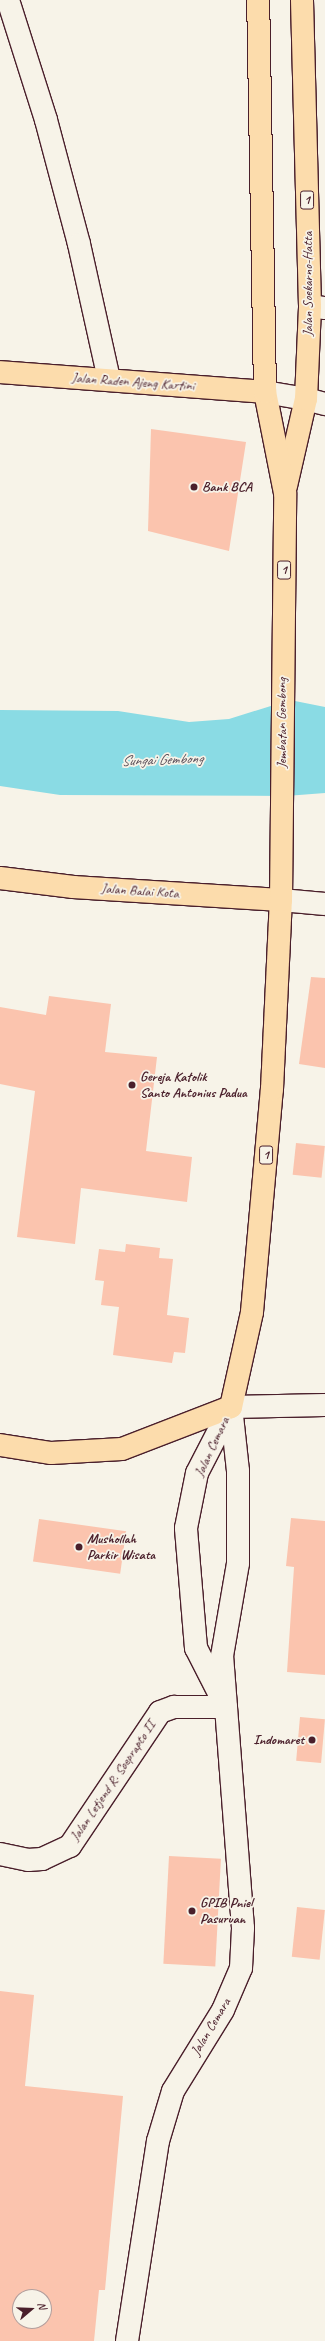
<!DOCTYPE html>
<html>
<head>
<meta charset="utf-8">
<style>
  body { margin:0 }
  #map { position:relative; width:325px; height:2341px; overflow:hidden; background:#f7f3e8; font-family:Caveat,sans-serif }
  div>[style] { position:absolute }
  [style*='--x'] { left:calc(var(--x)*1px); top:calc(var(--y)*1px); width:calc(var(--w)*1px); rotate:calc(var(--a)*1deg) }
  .water>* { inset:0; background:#8adbe4 }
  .building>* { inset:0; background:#fbc4ae; transform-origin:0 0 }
  .roads { filter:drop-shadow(1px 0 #4a1f2b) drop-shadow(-1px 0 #4a1f2b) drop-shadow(0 1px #4a1f2b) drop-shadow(0 -1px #4a1f2b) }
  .minor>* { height:22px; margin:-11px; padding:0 11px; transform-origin:11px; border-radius:11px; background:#f7f3e8 }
  .tertiary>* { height:22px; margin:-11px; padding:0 11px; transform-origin:11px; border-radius:11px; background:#f7f3e8 }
  .secondary>* { height:22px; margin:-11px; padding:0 11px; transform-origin:11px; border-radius:11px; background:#f7f3e8 }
  .primary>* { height:22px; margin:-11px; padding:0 11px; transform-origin:11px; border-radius:11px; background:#fcdcac }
  .trunk>* { height:22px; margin:-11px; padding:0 11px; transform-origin:11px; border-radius:11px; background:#fcdcac }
  .dots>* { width:11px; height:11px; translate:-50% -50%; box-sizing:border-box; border:2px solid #f7f3e8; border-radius:50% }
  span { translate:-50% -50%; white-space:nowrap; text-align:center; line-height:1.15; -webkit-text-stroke:3.5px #f7f3e8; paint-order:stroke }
  .shield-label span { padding:1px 3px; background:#f7f3e8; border:1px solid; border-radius:3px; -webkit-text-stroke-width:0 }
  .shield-label { font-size:13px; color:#4a1f2b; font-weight:700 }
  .street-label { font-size:14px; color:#4a1f2b }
  .poi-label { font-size:14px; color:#4a1f2b; font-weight:700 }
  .left { translate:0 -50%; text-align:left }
  .right { translate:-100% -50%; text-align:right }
  .water-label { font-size:15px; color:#5a4e59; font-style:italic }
  .north { position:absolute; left:12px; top:2289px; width:40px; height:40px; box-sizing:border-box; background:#f7f3e8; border:1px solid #b29e9c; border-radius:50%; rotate:71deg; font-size:11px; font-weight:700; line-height:16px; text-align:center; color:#4a1f2b }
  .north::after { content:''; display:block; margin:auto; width:14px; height:18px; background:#4a1f2b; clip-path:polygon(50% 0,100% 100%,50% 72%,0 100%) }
</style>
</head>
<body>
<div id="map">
  <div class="water">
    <div style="clip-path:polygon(290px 700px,325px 707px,325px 793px,286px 796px,60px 795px,0 786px,0 710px,118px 711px,189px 722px,229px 719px)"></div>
  </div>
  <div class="building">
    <div style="clip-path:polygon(151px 429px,246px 442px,229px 551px,148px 531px)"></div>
    <div style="clip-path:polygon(311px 977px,325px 978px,325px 1068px,299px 1064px)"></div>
    <div style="clip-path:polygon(49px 996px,111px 1004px,105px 1052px,157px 1057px,146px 1151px,192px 1157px,187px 1202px,81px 1188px,75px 1244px,17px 1237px,35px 1091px,0 1084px,0 1007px,46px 1015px)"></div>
    <div style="left:296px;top:1143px;width:29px;height:32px;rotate:6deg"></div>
    <div style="clip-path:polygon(126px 1244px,160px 1248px,159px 1258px,173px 1259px,167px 1315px,189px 1318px,185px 1353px,174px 1352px,172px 1363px,113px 1355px,119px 1307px,101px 1305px,104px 1281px,95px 1280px,99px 1249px,125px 1252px)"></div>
    <div style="clip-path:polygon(291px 1518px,325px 1521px,325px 1675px,287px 1672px,294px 1567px,286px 1566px)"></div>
    <div style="left:39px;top:1519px;width:88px;height:43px;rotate:8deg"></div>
    <div style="left:300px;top:1717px;width:25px;height:44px;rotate:5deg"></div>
    <div style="left:169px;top:1856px;width:52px;height:108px;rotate:3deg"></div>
    <div style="left:297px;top:1907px;width:28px;height:50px;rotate:6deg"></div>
    <div style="clip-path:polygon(evenodd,0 1991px,34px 1995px,25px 2086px,123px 2096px,105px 2290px,99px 2290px,94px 2341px,0 2341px,0 1991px,20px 2297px,44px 2297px,44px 2321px,20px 2321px,20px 2297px)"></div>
  </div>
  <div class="roads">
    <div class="minor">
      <div style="--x:8;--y:0;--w:126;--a:72.4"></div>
      <div style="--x:46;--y:120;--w:128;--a:75.1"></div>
      <div style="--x:79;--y:244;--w:138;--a:77.5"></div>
      <div style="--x:310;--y:306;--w:15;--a:8"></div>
      <div style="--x:0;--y:1854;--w:29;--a:12"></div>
      <div style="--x:28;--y:1860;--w:14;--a:-4"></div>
      <div style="--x:42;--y:1859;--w:31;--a:-25"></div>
      <div style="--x:70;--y:1846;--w:161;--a:-56.1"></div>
      <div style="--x:160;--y:1712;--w:15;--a:-20"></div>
      <div style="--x:174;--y:1707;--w:52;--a:0"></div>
    </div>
    <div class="tertiary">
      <div style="--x:306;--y:399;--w:20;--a:15"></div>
      <div style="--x:221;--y:1697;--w:55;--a:-117"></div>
      <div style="--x:196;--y:1648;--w:120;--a:-94.8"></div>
      <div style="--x:186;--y:1528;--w:56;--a:-78.7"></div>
      <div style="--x:197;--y:1473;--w:74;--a:-62.7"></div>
      <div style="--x:127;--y:2341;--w:202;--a:-81.2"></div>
      <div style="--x:158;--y:2141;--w:52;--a:-73.3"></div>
      <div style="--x:173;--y:2091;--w:95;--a:-58.3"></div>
      <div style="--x:223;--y:2010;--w:46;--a:-66.8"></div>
      <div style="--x:241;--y:1968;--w:40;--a:-87.1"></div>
      <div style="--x:243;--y:1928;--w:273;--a:-94.4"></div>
      <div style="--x:222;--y:1656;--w:94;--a:-80.2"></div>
      <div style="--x:238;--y:1563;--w:92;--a:-90"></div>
      <div style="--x:238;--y:1471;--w:64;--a:-96.2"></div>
    </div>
    <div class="secondary">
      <div style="--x:265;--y:392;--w:42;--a:9.7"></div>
      <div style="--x:281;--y:900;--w:44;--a:5.2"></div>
      <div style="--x:231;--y:1407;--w:94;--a:-1.2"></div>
    </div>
    <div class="primary">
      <div style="--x:0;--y:372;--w:266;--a:4.3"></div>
      <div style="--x:0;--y:1445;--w:52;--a:8.9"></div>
      <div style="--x:51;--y:1453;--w:71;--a:-3.2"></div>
      <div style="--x:122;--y:1449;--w:117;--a:-21.1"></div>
      <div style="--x:231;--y:1407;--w:97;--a:-77.5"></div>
      <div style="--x:252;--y:1312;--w:224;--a:-84.9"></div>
      <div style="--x:272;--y:1089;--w:189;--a:-87.3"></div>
    </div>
    <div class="trunk">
      <div style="--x:286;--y:486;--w:89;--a:-77.1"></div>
      <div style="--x:306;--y:399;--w:93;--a:-87.5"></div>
      <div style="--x:310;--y:306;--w:306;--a:-91.5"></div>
      <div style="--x:0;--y:878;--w:74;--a:7"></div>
      <div style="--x:73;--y:887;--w:208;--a:3.6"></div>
      <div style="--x:281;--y:900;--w:407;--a:-89.4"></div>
      <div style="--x:285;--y:493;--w:103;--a:-101.2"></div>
      <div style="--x:265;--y:392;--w:392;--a:-91"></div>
    </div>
  </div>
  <div class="dots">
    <div style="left:194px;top:487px;background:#4a1f2b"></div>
    <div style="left:132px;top:1085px;background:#4a1f2b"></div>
    <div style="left:79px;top:1547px;background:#4a1f2b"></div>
    <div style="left:312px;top:1740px;background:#4a1f2b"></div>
    <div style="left:192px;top:1911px;background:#4a1f2b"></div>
  </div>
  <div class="shield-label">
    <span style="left:307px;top:200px">1</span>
    <span style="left:284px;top:570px">1</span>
    <span style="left:266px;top:1155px">1</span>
  </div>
  <div class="street-label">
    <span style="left:308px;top:284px;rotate:-90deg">Jalan Soekarno-Hatta</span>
    <span style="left:133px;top:382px;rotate:4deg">Jalan Raden Ajeng Kartini</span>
    <span style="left:282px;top:723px;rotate:-90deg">Jembatan Gembong</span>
    <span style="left:140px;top:891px;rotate:4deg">Jalan Balai Kota</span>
    <span style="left:212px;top:1447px;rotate:-65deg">Jalan Cemara</span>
    <span style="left:113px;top:1781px;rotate:-56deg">Jalan Letjend R. Soeprapto II</span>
    <span style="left:211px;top:2027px;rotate:-59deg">Jalan Cemara</span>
  </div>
  <div class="poi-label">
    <span class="left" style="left:202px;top:487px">Bank BCA</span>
    <span class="left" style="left:140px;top:1085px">Gereja Katolik<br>Santo Antonius Padua</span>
    <span class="left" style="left:87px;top:1547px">Mushollah<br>Parkir Wisata</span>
    <span class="right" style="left:304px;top:1740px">Indomaret</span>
    <span class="left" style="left:200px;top:1911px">GPIB Pniel<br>Pasuruan</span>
  </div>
  <div class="water-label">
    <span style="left:162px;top:760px;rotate:-2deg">Sungai Gembong</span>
  </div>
  <div class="north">N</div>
</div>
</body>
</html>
